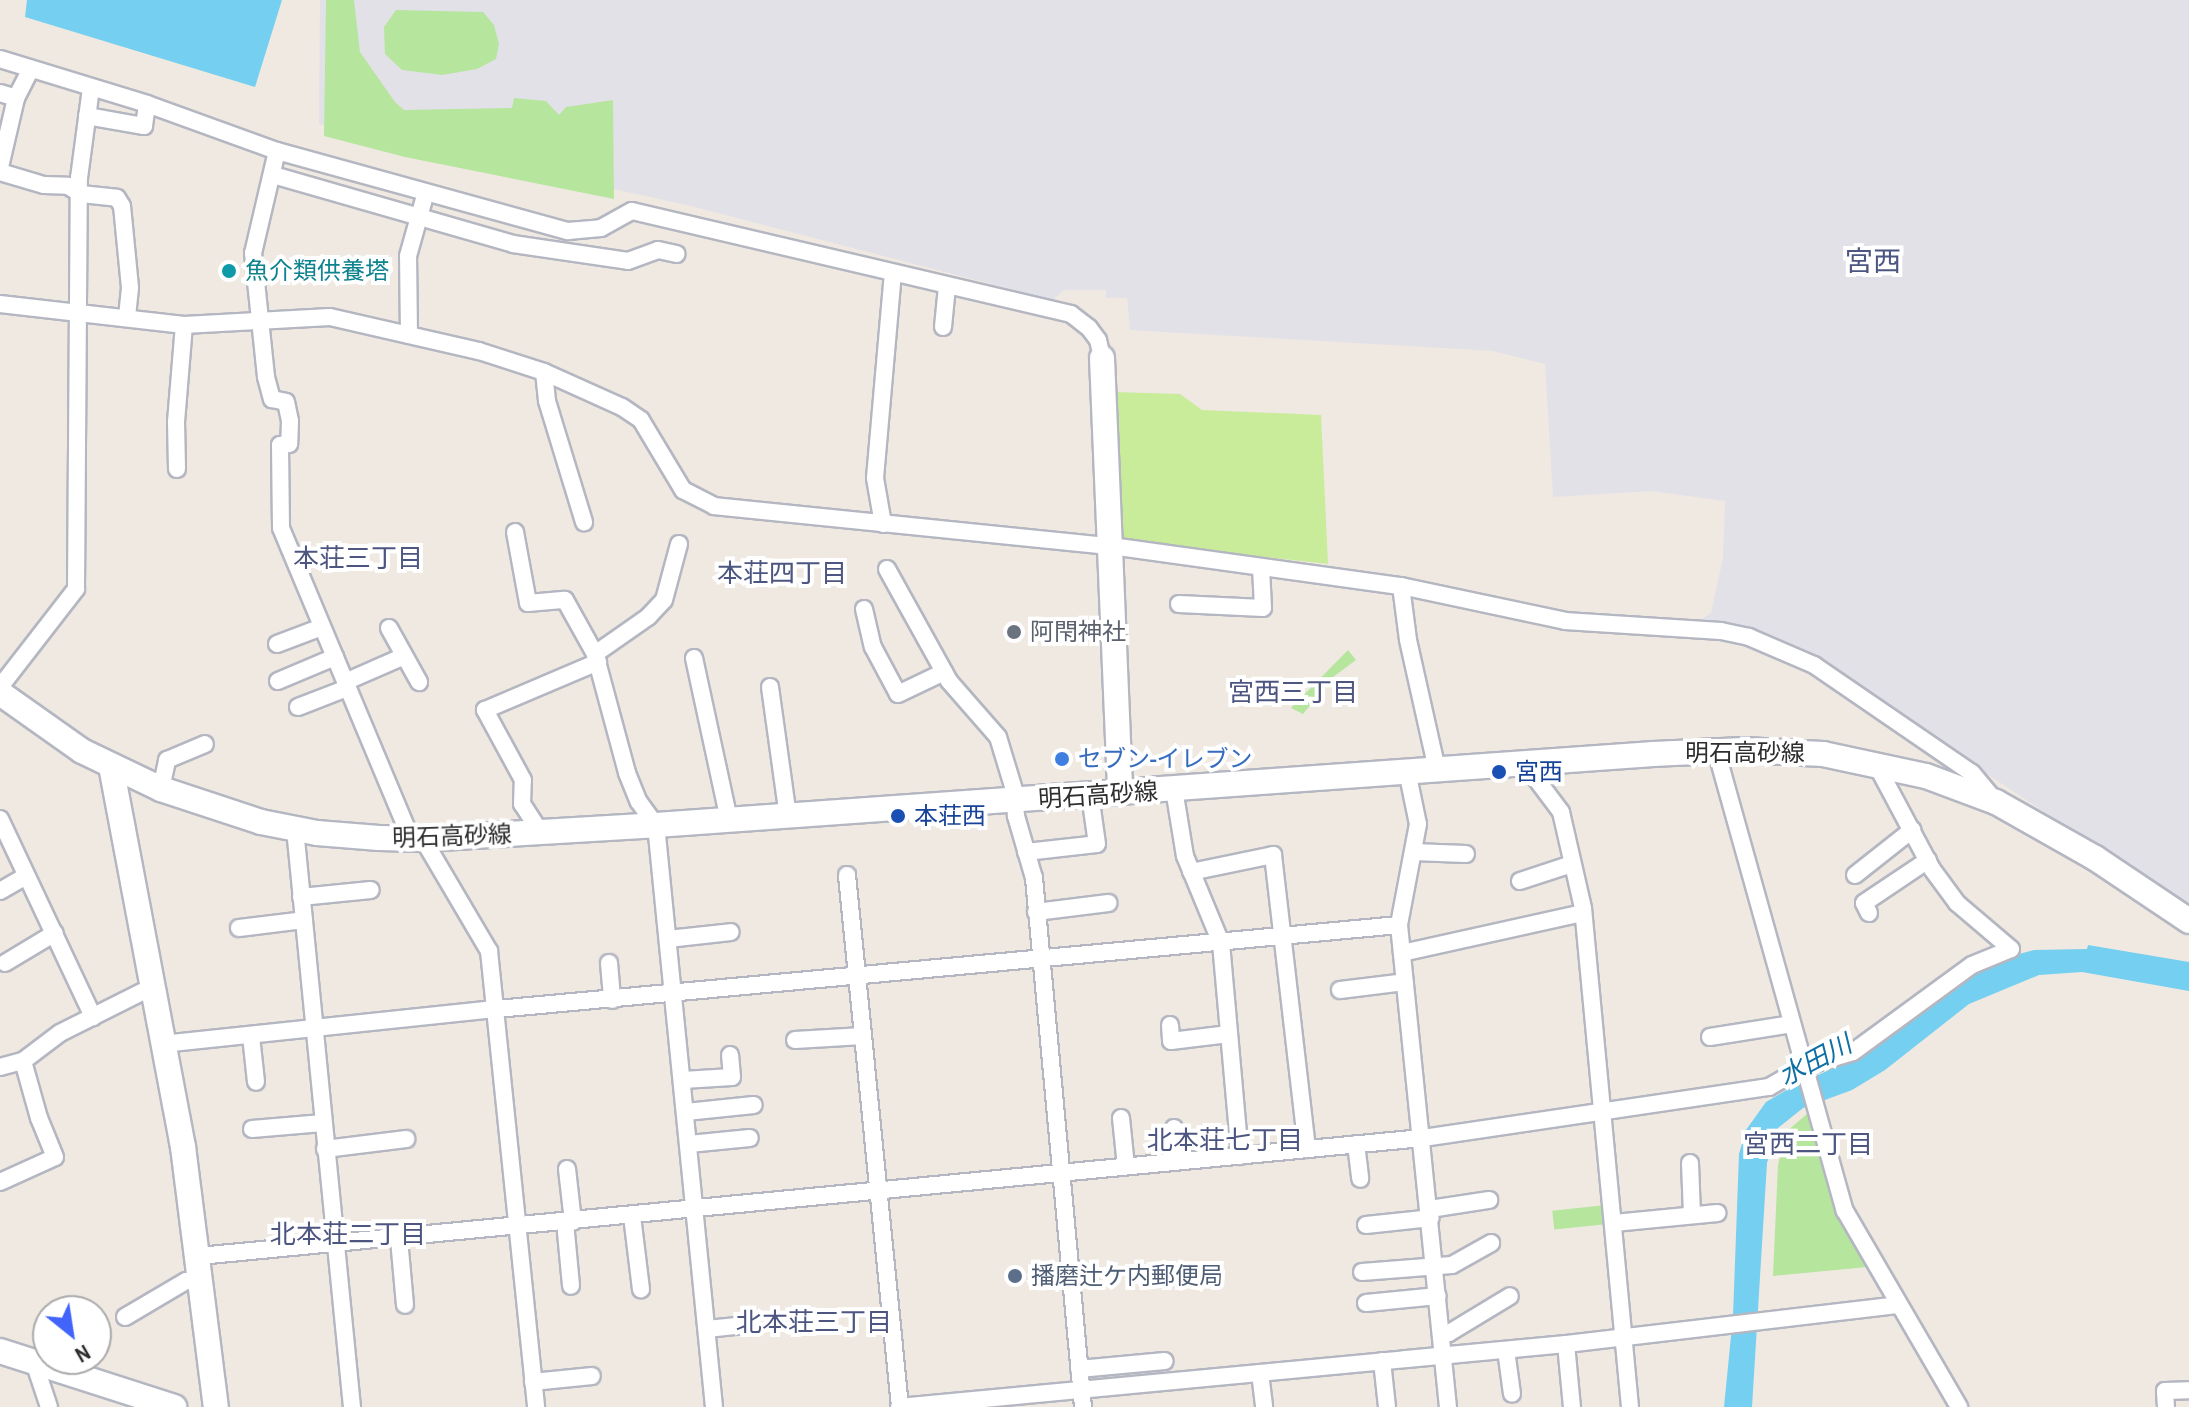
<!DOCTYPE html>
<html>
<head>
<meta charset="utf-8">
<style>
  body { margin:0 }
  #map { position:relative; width:2189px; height:1407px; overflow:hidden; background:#efe9e1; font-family:"Archivo Narrow","Noto Sans JP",sans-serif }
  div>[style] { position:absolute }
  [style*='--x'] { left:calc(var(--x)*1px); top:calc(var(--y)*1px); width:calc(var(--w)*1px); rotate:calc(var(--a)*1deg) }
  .industrial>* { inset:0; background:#e3e1e8 }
  .green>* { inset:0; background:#b6e59e; transform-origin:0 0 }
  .pitch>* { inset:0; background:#c9ec9a }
  .water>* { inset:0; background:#75cff0 }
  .roads { filter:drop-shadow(2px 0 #b4b7c1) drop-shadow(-2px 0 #b4b7c1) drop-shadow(0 2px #b4b7c1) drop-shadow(0 -2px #b4b7c1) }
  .street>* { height:16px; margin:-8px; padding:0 8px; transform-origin:8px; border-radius:8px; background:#fff }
  .secondary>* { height:24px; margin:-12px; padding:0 12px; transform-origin:12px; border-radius:12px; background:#fff }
  .dots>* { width:22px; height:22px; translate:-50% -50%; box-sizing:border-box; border:4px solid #fff; border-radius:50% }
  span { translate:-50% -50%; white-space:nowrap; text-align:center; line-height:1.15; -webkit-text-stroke:8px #fff; paint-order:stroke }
  .culture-label { font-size:24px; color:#0d838f }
  .left { translate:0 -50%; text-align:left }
  .worship-label { font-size:24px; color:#5b616d }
  .street-label { font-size:24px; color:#2e2e2e }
  .shop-label { font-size:24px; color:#366cbe }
  .transit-label { font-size:24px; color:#164399 }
  .service-label { font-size:24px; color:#4e5e75 }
  .neighbourhood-label { font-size:26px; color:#4d5680 }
  .water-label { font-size:26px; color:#0d6fa3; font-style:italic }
  .quarter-label { font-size:28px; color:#4d5680 }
  .north { position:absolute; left:32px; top:1295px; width:80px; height:80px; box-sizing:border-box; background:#fff; border:2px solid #ababab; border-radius:50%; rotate:150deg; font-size:22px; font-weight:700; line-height:32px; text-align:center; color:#2e2e2e }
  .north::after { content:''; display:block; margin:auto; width:28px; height:36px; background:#4264fb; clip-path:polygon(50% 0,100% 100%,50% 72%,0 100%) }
</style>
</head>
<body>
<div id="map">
  <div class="industrial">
    <div style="clip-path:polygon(320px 0,2189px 0,2189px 908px,1815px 660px,1694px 625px,1711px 613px,1723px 558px,1725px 501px,1651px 491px,1553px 497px,1545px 364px,1493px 351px,1130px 330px,1127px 298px,1106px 298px,1106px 290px,1064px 290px,1053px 300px,691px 206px,319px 124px)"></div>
  </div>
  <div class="green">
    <div style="clip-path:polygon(326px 0,354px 0,360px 52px,395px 102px,404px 110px,512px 108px,514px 98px,546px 101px,559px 115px,566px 107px,613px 100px,614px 199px,405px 157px,324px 136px)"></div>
    <div style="clip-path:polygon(396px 10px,483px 12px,494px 25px,499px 44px,496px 59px,477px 69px,442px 75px,402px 70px,385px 54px,384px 27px)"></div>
    <div style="clip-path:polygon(1348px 650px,1356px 660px,1333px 677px,1303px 714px,1291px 708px)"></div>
    <div style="clip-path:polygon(1808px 1113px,1832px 1203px,1867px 1267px,1773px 1276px,1778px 1165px,1786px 1132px)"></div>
    <div style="left:1606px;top:1205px;width:19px;height:54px;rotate:84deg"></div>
  </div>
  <div class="pitch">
    <div style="clip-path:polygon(1113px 392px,1180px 394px,1202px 410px,1321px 415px,1328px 564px,1125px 541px,1120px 532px)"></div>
  </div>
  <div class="water">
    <div style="clip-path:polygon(27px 0,282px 0,255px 87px,25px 17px)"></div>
    <div style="clip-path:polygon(2088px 945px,2189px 962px,2189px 991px,2082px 972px,2039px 975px,1969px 1004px,1885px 1070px,1852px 1090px,1803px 1108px,1778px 1128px,1767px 1163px,1752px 1407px,1724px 1407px,1733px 1316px,1739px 1154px,1746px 1130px,1766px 1102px,1795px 1085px,1857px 1058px,1986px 963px,2034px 950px,2087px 949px)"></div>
  </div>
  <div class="roads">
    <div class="street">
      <div style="--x:0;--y:59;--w:154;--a:17"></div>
      <div style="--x:147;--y:104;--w:138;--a:19.9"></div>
      <div style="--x:277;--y:151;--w:302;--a:15.4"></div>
      <div style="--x:568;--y:231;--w:33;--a:-5"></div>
      <div style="--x:601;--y:228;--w:35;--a:-29"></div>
      <div style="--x:632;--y:211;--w:451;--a:13.2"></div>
      <div style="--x:1071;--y:314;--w:23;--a:38"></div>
      <div style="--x:1089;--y:328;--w:15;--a:53"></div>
      <div style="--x:1098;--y:340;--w:18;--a:77"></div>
      <div style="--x:0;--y:93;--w:17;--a:17"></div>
      <div style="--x:16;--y:98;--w:33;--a:-63"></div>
      <div style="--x:87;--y:116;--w:58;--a:10"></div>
      <div style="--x:144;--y:126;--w:22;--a:-82"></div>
      <div style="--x:277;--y:151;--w:105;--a:103.2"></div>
      <div style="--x:253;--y:253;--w:125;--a:84"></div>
      <div style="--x:266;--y:377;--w:23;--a:75"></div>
      <div style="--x:272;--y:399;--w:14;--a:12"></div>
      <div style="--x:286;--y:402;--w:19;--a:78"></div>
      <div style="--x:290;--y:421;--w:23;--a:92"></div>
      <div style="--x:289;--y:444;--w:9;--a:174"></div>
      <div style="--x:280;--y:445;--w:83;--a:89.3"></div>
      <div style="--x:281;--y:528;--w:337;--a:67.3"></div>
      <div style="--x:0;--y:167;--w:71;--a:-76.9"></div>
      <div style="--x:0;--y:172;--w:46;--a:16.5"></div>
      <div style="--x:44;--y:185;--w:24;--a:2"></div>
      <div style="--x:68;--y:186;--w:15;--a:32"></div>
      <div style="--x:81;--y:194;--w:36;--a:6"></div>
      <div style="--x:117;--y:198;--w:9;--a:58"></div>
      <div style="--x:122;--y:206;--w:82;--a:84.4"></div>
      <div style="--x:130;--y:288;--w:30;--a:96"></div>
      <div style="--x:273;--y:175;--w:250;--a:16"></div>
      <div style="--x:513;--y:244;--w:116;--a:8.4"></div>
      <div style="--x:628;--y:261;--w:32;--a:-20"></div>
      <div style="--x:658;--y:250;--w:19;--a:12"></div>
      <div style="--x:0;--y:304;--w:185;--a:6.5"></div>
      <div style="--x:184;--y:325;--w:146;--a:-3.1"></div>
      <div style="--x:330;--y:317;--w:153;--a:12.9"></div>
      <div style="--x:479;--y:351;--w:68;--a:17.9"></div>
      <div style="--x:544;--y:372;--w:85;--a:24.2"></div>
      <div style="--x:622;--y:407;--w:23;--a:34"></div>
      <div style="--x:641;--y:420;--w:82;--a:59"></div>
      <div style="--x:683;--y:490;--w:35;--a:27"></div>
      <div style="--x:714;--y:506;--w:399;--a:5.8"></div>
      <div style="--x:1111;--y:546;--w:293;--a:7.9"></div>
      <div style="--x:1401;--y:586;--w:168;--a:12"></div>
      <div style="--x:1565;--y:621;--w:156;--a:3.7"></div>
      <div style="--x:1721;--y:631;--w:29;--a:12"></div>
      <div style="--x:1749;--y:637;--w:71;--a:23.3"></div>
      <div style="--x:1814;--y:665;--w:191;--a:34.4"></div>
      <div style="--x:1972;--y:773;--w:34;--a:50"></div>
      <div style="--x:943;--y:327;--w:41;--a:-84.4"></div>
      <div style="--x:409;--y:335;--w:79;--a:-90.7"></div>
      <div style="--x:408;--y:256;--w:66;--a:-74.3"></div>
      <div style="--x:544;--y:372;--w:29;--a:84"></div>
      <div style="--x:547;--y:401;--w:127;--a:73"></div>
      <div style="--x:177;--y:469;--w:47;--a:-91.2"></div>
      <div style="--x:176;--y:422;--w:97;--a:-85.3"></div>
      <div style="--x:883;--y:524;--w:47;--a:-99.9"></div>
      <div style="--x:875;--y:478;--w:205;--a:-85"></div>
      <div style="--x:515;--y:532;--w:72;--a:79.6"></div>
      <div style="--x:528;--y:603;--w:37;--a:-5"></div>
      <div style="--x:565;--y:600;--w:62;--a:60.9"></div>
      <div style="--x:595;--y:654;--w:123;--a:74.9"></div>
      <div style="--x:627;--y:773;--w:31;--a:68"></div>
      <div style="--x:639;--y:802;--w:29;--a:54"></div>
      <div style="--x:656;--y:825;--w:585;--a:84.31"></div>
      <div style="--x:887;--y:569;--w:128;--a:61"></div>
      <div style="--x:949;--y:681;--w:74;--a:48.8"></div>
      <div style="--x:998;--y:737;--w:59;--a:73.1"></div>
      <div style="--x:1015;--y:793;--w:23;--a:88"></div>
      <div style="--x:1016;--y:816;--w:65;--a:73.8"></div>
      <div style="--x:1034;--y:878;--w:531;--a:84.71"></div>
      <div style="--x:1401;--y:586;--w:54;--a:82.6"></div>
      <div style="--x:1408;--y:640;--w:133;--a:77.4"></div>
      <div style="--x:1179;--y:604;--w:84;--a:2.7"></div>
      <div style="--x:1263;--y:608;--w:41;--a:-92.8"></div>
      <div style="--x:864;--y:609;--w:39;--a:77"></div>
      <div style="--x:873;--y:647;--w:53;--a:62"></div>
      <div style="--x:898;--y:694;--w:51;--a:-25.6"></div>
      <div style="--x:389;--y:628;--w:62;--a:60.9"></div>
      <div style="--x:277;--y:644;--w:48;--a:-20.7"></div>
      <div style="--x:595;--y:654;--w:65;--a:-34.9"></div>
      <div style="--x:648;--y:617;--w:23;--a:-47"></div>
      <div style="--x:664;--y:600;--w:58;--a:-75"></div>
      <div style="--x:694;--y:658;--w:166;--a:77.8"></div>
      <div style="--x:278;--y:681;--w:62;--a:-22.8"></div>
      <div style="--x:345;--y:682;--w:62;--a:-23.7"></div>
      <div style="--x:0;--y:687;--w:124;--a:-52.2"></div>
      <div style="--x:76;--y:589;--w:411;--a:-89.6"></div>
      <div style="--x:79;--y:178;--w:91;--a:-82.4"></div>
      <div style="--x:770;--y:687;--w:130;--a:82.1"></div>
      <div style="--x:298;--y:707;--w:53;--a:-21.2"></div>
      <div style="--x:1716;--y:750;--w:479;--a:74.4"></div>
      <div style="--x:1845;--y:1211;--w:227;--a:59.8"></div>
      <div style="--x:1525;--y:764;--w:60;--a:53.1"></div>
      <div style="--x:1561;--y:812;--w:98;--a:77.1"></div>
      <div style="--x:1583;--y:908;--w:501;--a:84.62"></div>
      <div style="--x:1407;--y:771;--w:54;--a:78.3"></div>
      <div style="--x:1418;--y:824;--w:103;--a:100.7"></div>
      <div style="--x:1399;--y:925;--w:484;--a:84.2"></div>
      <div style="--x:161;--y:789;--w:30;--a:-78"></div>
      <div style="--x:167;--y:760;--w:41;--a:-22.8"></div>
      <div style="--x:1174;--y:789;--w:68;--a:80.7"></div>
      <div style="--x:1185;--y:856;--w:94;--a:67.5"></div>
      <div style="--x:1221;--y:943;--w:214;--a:84.9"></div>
      <div style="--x:0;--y:819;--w:219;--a:64.8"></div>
      <div style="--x:295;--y:829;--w:581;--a:84.37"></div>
      <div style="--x:541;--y:833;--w:35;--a:-123"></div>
      <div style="--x:522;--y:804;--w:24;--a:-88"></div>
      <div style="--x:523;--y:780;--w:80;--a:-118.5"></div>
      <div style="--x:485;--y:710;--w:123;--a:-23"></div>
      <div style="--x:423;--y:839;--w:130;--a:59.5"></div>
      <div style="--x:489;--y:951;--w:458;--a:84.1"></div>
      <div style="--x:1026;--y:852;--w:71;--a:-6.4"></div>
      <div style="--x:1097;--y:844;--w:49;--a:-98.1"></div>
      <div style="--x:1413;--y:852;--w:53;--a:2.2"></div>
      <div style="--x:1191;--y:872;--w:84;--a:-11.7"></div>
      <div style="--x:1273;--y:855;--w:296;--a:83.4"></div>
      <div style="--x:847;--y:875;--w:535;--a:84.31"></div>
      <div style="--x:1855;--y:875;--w:73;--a:-38.3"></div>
      <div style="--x:1520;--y:881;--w:55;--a:-18.1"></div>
      <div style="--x:0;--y:891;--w:30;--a:-30"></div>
      <div style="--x:301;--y:897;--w:70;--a:-5.7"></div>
      <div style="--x:1036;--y:912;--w:73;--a:-7.1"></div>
      <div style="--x:1869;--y:913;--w:11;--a:-117"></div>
      <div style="--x:1864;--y:903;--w:77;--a:-33.9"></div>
      <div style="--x:239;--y:928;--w:65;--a:-7"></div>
      <div style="--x:668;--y:939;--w:63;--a:-6.3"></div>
      <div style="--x:1402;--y:953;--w:185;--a:-12.5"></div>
      <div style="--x:5;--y:963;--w:58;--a:-31"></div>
      <div style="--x:609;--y:963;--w:37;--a:85"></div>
      <div style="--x:1340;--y:990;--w:65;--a:-7"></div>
      <div style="--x:1170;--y:1025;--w:16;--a:86"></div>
      <div style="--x:1171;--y:1041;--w:58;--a:-6.9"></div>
      <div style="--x:251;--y:1036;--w:46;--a:83.8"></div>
      <div style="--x:1710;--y:1037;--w:83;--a:-9"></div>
      <div style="--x:795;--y:1040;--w:68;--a:-3.4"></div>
      <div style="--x:162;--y:1044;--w:337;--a:-6"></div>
      <div style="--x:497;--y:1009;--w:906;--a:-5.32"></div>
      <div style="--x:0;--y:1067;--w:24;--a:-15"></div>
      <div style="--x:23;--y:1061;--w:46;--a:-37.1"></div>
      <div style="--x:60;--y:1033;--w:101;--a:-26.6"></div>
      <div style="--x:683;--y:1080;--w:49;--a:-3.5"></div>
      <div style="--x:732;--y:1077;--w:22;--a:-95"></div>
      <div style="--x:686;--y:1112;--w:68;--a:-5.9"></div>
      <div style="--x:1121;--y:1118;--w:48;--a:84.1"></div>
      <div style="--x:1174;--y:1128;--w:33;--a:85"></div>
      <div style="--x:252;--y:1129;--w:71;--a:-4.8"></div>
      <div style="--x:689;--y:1144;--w:61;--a:-5.6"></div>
      <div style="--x:1356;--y:1144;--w:35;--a:83"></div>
      <div style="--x:325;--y:1149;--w:82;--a:-7"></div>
      <div style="--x:1690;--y:1163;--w:52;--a:87.8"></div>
      <div style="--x:567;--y:1169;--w:53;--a:83.5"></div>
      <div style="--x:0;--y:1182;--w:60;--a:-24.4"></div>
      <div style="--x:55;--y:1157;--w:42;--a:-112.3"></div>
      <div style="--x:39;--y:1118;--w:59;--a:-105.7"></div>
      <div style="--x:1430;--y:1209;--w:60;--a:-8.7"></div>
      <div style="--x:632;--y:1216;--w:74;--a:83"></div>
      <div style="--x:565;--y:1222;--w:64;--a:84.6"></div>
      <div style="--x:1614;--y:1223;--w:104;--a:-5.5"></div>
      <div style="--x:1366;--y:1225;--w:65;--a:-6.1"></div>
      <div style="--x:399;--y:1239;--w:66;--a:84.8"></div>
      <div style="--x:199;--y:1256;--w:1230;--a:-5.51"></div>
      <div style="--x:1423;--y:1138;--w:350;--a:-8.4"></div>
      <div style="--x:1769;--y:1087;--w:39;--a:-30"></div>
      <div style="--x:1803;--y:1067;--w:52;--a:-16.7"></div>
      <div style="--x:1853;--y:1052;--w:147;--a:-36.2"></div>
      <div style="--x:1972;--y:965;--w:42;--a:-22.3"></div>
      <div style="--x:2011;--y:949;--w:71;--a:-139.6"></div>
      <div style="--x:1957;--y:903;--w:42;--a:-126.3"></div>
      <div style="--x:1932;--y:869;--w:119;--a:-118.1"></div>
      <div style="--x:1362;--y:1272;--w:90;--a:-4.4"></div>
      <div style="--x:1452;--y:1265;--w:45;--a:-29.4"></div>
      <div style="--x:1366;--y:1303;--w:72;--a:-5.6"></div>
      <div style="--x:125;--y:1317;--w:71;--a:-30.5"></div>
      <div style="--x:186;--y:1281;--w:16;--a:-11"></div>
      <div style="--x:707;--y:1329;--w:30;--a:-6"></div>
      <div style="--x:1441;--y:1334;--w:8;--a:-7"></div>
      <div style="--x:1449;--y:1333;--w:71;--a:-31.2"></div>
      <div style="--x:1566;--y:1344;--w:63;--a:84.6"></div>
      <div style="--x:1506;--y:1350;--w:44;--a:82.2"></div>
      <div style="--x:1382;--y:1361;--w:46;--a:83.8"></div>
      <div style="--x:35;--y:1365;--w:44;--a:71.6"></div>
      <div style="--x:1079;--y:1369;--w:86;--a:-5.3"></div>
      <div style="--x:1260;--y:1373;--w:34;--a:83"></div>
      <div style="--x:533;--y:1382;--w:59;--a:-5.8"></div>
      <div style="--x:899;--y:1407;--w:670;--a:-5.4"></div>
      <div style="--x:1566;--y:1344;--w:334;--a:-6.7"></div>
      <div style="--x:2166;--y:1407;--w:16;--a:-94"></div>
      <div style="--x:2165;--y:1391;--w:24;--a:-2"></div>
    </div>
    <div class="secondary">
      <div style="--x:1102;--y:358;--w:434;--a:87.6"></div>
      <div style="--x:0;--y:693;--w:100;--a:35.3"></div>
      <div style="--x:82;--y:751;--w:88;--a:25.7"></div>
      <div style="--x:161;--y:789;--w:105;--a:18.3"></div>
      <div style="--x:261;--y:822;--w:57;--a:11.1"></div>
      <div style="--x:317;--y:833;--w:62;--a:4.6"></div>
      <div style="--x:379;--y:838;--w:44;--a:1.3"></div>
      <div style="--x:423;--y:839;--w:233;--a:-3.4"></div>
      <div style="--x:656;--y:825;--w:1000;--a:-4.07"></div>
      <div style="--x:1653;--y:754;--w:91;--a:-2.5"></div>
      <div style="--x:1744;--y:750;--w:79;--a:2.9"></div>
      <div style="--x:1823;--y:754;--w:105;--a:12.1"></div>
      <div style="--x:1926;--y:776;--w:75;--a:20.4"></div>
      <div style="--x:1996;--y:802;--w:114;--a:29.5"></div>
      <div style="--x:2095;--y:858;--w:113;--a:33.8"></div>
      <div style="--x:111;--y:766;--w:388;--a:79.3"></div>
      <div style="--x:183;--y:1147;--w:262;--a:82.8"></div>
      <div style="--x:0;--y:1351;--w:183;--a:17.8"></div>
    </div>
  </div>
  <div class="dots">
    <div style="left:229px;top:271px;background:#0f9aa8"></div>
    <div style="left:1014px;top:632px;background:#6b7280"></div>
    <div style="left:1062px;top:759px;background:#3f7fe0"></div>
    <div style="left:1499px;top:772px;background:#1a4fb4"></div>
    <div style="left:898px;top:816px;background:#1a4fb4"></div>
    <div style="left:1015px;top:1276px;background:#5c6f8a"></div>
  </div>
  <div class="culture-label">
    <span class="left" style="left:245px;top:271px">魚介類供養塔</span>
  </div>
  <div class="worship-label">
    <span class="left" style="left:1030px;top:632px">阿閇神社</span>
  </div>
  <div class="street-label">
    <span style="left:1745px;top:753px">明石高砂線</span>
    <span style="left:1098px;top:795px;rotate:-4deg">明石高砂線</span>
    <span style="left:452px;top:836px;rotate:-2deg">明石高砂線</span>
  </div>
  <div class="shop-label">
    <span class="left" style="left:1078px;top:759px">セブン-イレブン</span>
  </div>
  <div class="transit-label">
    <span class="left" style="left:1515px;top:772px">宮西</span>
    <span class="left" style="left:914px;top:816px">本荘西</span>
  </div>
  <div class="service-label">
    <span class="left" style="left:1031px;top:1276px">播磨辻ケ内郵便局</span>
  </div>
  <div class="neighbourhood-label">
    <span style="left:358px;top:558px">本荘三丁目</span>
    <span style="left:782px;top:573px">本荘四丁目</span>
    <span style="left:1293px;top:692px">宮西三丁目</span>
    <span style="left:1225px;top:1140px">北本荘七丁目</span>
    <span style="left:1808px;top:1144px">宮西二丁目</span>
    <span style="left:348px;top:1234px">北本荘二丁目</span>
    <span style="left:814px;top:1322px">北本荘三丁目</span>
  </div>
  <div class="water-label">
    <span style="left:1815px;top:1060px;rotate:-28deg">水田川</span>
  </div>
  <div class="quarter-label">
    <span style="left:1873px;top:261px">宮西</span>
  </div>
  <div class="north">N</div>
</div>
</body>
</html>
